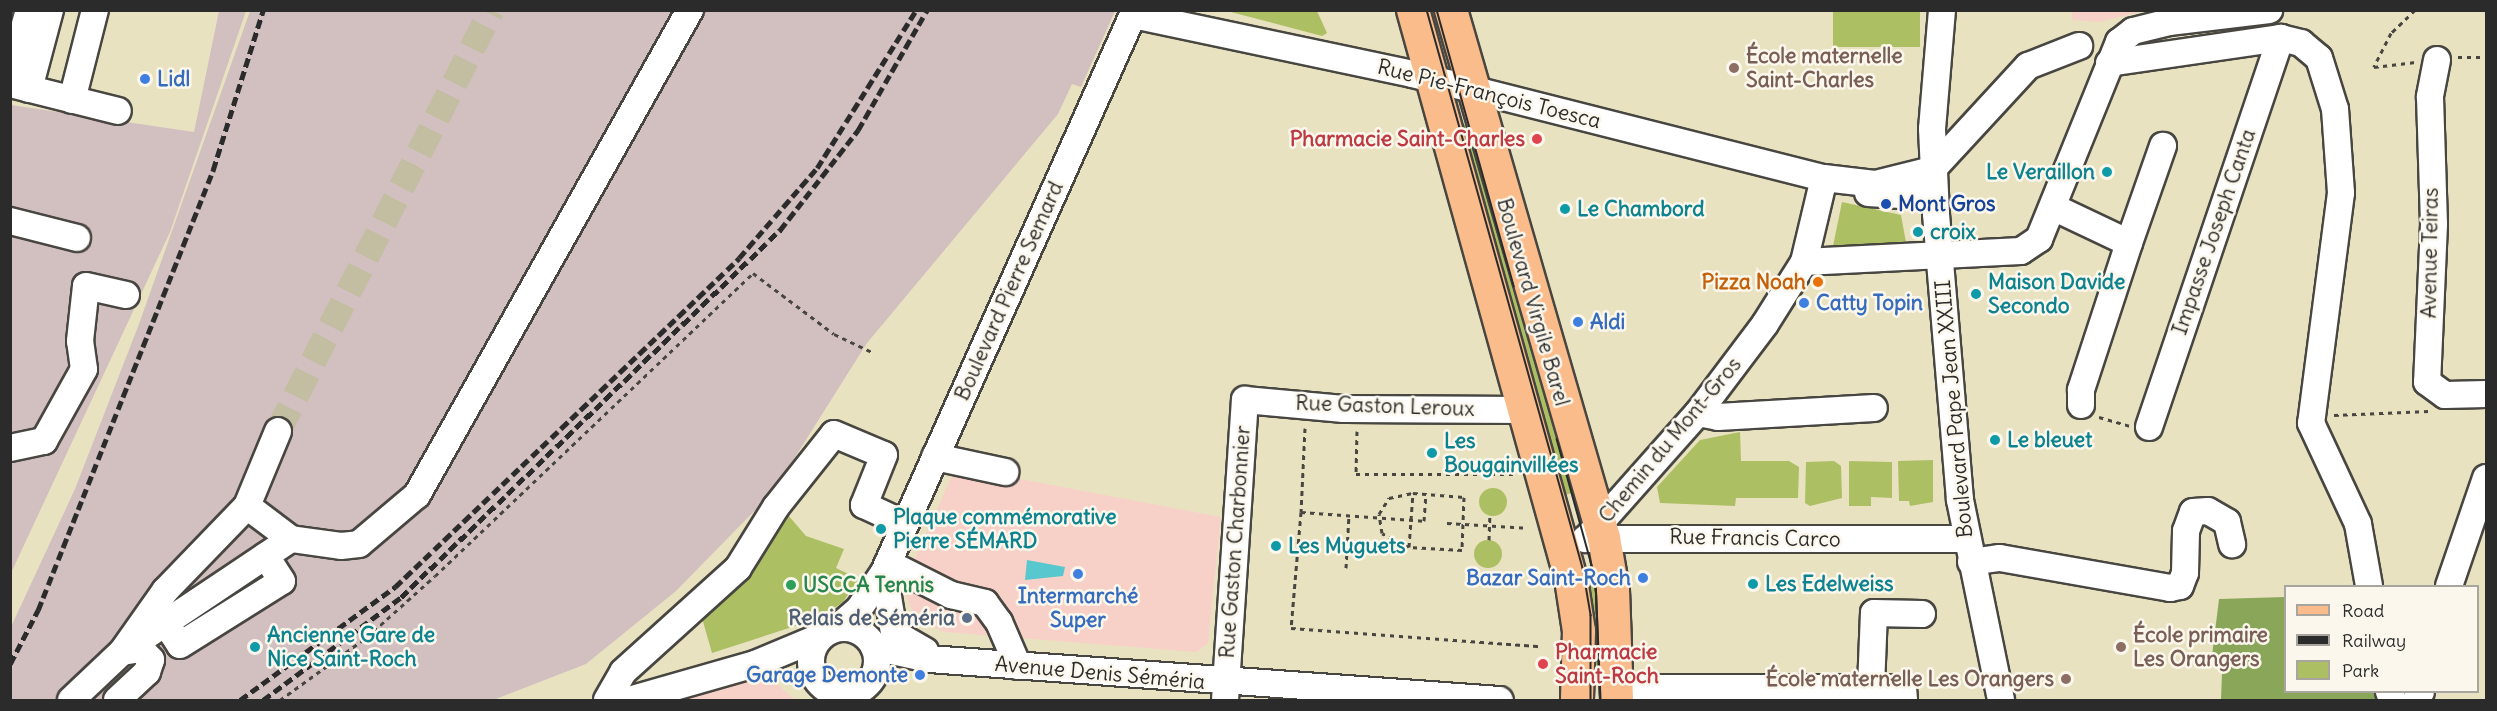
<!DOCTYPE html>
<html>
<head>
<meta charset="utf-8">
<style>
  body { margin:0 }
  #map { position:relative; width:2497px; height:711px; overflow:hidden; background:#e9e2c0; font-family:Delius,sans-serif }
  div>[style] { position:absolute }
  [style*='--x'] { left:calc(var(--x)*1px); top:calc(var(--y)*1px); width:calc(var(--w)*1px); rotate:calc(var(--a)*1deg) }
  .built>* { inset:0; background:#f7d1c7 }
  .industrial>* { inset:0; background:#d2bfc0 }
  .green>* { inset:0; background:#adbf63; transform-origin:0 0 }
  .round { border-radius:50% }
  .forest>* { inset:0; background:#8aa659 }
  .water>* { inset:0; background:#59c7ce }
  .minor-tunnel>* { height:26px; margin-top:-13px; transform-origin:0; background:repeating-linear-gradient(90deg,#c3bda2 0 26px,transparent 0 39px) }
  .path>* { height:3px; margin-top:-1.5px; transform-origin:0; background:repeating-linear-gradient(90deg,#484641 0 4.5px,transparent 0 9px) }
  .roads { filter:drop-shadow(2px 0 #484641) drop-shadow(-2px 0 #484641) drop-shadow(0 2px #484641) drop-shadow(0 -2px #484641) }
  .minor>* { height:26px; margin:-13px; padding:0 13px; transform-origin:13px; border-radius:13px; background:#fff }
  .minor>.ring { margin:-13px; padding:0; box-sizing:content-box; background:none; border:26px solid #fff; border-radius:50% }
  .major>* { height:32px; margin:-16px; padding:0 16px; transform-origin:16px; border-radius:16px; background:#fabc8b }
  .tram>* { height:1.5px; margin:-0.75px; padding:0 0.75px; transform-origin:0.75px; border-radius:0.75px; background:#2b2b2b }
  .rail>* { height:4.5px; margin-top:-2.25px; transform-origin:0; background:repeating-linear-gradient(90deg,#2b2b2b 0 9px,transparent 0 13.5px) }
  .dots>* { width:16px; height:16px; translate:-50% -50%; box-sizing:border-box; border:3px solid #fbf7ec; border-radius:50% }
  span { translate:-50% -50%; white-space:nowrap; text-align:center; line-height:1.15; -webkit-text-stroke:5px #fbf7ec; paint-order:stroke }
  .education-label { font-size:21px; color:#785e54; font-weight:700 }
  .left { translate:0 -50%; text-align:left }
  .right { translate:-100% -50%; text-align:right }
  .shop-label { font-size:21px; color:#366cbe; font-weight:700 }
  .street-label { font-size:21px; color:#2b2b2b }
  .health-label { font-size:21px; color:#be3a42; font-weight:700 }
  .culture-label { font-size:21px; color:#0d838f; font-weight:700 }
  .transit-label { font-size:21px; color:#164399; font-weight:700 }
  .food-label { font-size:21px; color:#c56008; font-weight:700 }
  .leisure-label { font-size:21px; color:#27864d; font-weight:700 }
  .service-label { font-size:21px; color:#4e5e75; font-weight:700 }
  .frame { position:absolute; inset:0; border:12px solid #2b2b2b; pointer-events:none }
  .legend { position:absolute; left:2284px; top:585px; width:195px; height:108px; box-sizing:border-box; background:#fbf7ec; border:2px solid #a8a59f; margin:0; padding:8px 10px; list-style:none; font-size:18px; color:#2b2b2b }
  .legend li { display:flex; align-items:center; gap:12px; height:30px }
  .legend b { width:30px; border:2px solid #a8a59f }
</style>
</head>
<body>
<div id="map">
  <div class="built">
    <div style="clip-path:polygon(2072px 11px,2072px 10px,2144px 11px,2099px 22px,2072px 20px)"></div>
    <div style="clip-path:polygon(956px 467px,1221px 517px,1208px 643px,1196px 652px,945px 632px,917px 621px,902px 587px)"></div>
    <div style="clip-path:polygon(768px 676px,795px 700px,683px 700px)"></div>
  </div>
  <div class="industrial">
    <div style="clip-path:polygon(219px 11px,246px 11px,170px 232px,11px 573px,11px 105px,194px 132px)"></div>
    <div style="clip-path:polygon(250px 11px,1115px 11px,1081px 87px,1072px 84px,1058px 114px,867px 343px,773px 492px,676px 591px,586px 664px,493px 700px,11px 700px,10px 629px,75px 489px,139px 324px)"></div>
  </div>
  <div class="green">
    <div style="clip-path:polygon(1227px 11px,1317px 11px,1327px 33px,1322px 36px)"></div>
    <div style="left:1833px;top:11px;width:87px;height:36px"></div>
    <div style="left:1473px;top:122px;width:384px;height:19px;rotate:74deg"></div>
    <div style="clip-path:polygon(1842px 202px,1901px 215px,1907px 248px,1833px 246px)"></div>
    <div style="clip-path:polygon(1740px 432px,1741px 461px,1789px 461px,1799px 467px,1798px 498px,1736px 498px,1735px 506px,1660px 503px,1657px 487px,1700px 440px)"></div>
    <div style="clip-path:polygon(1933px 460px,1933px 502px,1910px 506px,1909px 501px,1899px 501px,1898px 461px)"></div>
    <div style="clip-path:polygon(1834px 461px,1841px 466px,1842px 498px,1810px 506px,1805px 503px,1806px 462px)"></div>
    <div style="clip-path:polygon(1849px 461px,1892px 462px,1892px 498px,1871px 497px,1871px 506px,1849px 506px)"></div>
    <div class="round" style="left:1479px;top:488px;width:28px;height:28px"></div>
    <div style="clip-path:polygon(788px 515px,806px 536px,844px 549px,836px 568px,859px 579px,843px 602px,820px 618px,712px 653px,700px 611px,762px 535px)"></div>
    <div class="round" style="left:1474px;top:540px;width:28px;height:28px"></div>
    <div style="left:1598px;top:565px;width:100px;height:19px;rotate:85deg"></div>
  </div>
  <div class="forest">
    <div style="clip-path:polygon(2285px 597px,2286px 692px,2376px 692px,2386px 700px,2221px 700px,2222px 672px,2211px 664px,2219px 599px)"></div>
  </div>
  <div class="water">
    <div style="clip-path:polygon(1027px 560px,1065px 567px,1063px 576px,1025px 580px)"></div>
  </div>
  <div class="minor-tunnel">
    <div style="--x:278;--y:431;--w:472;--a:-63.1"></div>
  </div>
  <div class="path">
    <div style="--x:2415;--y:10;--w:33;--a:136"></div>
    <div style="--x:2391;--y:33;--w:38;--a:117"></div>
    <div style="--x:2374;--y:67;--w:42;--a:-6.8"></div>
    <div style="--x:2458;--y:57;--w:28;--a:0"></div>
    <div style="--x:2334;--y:415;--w:95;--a:-2.4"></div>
    <div style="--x:2099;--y:417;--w:32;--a:16"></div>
    <div style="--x:1305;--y:428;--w:84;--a:92.7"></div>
    <div style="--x:1301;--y:512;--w:126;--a:4.1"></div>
    <div style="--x:1357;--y:431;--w:43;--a:91.3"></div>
    <div style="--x:1356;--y:474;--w:161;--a:0"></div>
    <div style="--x:1413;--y:493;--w:51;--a:4.5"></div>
    <div style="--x:1464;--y:497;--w:53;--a:92.2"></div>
    <div style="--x:1462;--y:550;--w:53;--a:-176.8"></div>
    <div style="--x:1409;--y:547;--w:54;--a:-85.8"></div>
    <div style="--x:1301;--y:512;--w:116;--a:94.9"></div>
    <div style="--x:1291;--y:628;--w:249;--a:4.2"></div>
    <div style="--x:1424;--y:521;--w:27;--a:-86"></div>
    <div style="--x:1447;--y:523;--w:81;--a:3.5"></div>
    <div style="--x:1489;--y:540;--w:24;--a:-88"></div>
    <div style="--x:1409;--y:547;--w:30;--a:-153"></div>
    <div style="--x:1382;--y:533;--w:19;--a:-99"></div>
    <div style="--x:1379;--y:514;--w:19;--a:-58"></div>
    <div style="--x:1389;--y:498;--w:24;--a:-12"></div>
    <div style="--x:1346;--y:568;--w:53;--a:-86.8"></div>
    <div style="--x:280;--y:700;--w:107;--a:-35.9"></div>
    <div style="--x:367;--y:637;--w:91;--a:-41.9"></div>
    <div style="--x:435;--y:576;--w:439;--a:-43.6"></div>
    <div style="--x:753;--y:273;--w:101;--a:37"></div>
    <div style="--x:834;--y:334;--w:44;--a:25.4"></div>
  </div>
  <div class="roads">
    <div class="minor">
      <div style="--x:1942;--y:10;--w:119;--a:94.8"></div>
      <div style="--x:1932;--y:129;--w:85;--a:87.3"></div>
      <div style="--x:1936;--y:214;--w:287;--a:85.2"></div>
      <div style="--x:1960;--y:500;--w:204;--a:78.4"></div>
      <div style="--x:1133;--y:15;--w:285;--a:11.9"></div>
      <div style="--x:1412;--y:74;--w:425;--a:14.2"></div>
      <div style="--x:1824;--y:178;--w:51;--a:6.7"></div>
      <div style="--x:1875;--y:184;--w:59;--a:-13.8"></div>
      <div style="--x:1932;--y:170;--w:142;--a:-47.3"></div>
      <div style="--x:2028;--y:66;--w:55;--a:-21.4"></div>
      <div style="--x:2437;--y:60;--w:38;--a:101"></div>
      <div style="--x:2430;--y:97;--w:127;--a:88.2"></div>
      <div style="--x:2434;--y:224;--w:158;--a:92.5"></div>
      <div style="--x:2427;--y:382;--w:22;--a:36"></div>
      <div style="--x:2445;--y:395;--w:41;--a:-1.4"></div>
      <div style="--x:2109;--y:63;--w:174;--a:-8.3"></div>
      <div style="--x:2281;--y:38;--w:21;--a:14"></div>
      <div style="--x:2301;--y:43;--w:23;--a:40"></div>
      <div style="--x:2319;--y:58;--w:53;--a:72.6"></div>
      <div style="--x:2335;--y:109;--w:84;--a:85.9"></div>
      <div style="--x:2341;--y:193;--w:232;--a:97.4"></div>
      <div style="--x:2311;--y:423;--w:111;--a:65"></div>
      <div style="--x:2358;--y:524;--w:63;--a:79.9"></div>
      <div style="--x:10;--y:76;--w:69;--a:-73.9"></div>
      <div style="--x:10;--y:84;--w:111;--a:14"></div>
      <div style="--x:29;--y:89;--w:82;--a:-75.1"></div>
      <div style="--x:72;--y:100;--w:93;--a:-75.7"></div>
      <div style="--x:1868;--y:193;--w:66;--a:3.5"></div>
      <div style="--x:2053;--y:207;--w:84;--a:25.3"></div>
      <div style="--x:2129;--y:243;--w:155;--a:108.1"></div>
      <div style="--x:2081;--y:390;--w:15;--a:90"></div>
      <div style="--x:10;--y:221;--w:69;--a:14.2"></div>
      <div style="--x:2129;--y:243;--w:103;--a:-70.7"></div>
      <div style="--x:1804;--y:262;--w:217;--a:-2.9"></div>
      <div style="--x:2021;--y:251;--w:22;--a:-34"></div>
      <div style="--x:2039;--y:239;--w:213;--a:-67.9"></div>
      <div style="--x:2119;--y:42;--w:18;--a:-38"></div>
      <div style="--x:2133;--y:31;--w:37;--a:-14"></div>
      <div style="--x:2169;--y:22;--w:101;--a:-6.8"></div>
      <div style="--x:1698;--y:413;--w:20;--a:11"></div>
      <div style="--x:1718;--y:417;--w:156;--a:-3.3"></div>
      <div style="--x:2149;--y:427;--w:411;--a:-71.3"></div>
      <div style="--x:10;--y:448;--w:35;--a:-12"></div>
      <div style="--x:44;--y:441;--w:82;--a:-60.9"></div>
      <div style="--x:84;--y:369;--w:28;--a:-98"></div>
      <div style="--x:80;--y:341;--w:55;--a:-83.8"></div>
      <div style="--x:86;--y:286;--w:41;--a:12.7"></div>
      <div style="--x:935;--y:457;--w:72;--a:12.1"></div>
      <div style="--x:247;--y:506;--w:55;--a:36.9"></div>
      <div style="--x:291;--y:539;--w:50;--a:8"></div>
      <div style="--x:341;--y:546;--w:18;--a:-6"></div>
      <div style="--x:359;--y:544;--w:76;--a:-40.2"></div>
      <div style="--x:417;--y:495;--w:557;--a:-60.63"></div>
      <div style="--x:1585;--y:539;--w:381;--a:0"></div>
      <div style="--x:1586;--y:539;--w:169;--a:-48.4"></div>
      <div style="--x:1698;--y:413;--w:111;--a:-53"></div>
      <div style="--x:1765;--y:324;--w:73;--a:-57.8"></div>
      <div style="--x:1804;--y:262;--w:86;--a:-76.6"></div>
      <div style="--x:1971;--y:562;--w:29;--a:-8"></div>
      <div style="--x:2000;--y:558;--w:173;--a:10"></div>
      <div style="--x:2170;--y:588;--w:10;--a:-11"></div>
      <div style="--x:2180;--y:586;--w:14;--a:-69"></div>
      <div style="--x:2185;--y:573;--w:42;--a:-88.6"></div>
      <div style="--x:2186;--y:531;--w:20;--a:-70"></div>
      <div style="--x:2193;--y:512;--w:15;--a:-4"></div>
      <div style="--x:2208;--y:511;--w:22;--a:30"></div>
      <div style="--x:2227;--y:522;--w:23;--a:77"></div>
      <div style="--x:888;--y:563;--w:71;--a:26.9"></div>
      <div style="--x:951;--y:595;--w:35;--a:13"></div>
      <div style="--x:985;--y:603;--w:24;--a:54"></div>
      <div style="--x:999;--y:622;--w:48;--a:66.6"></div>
      <div style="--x:884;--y:572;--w:62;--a:80.7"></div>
      <div style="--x:894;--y:633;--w:36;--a:30"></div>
      <div style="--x:2449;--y:586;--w:114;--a:-71.1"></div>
      <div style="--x:165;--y:622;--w:27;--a:57"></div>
      <div style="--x:180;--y:645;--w:120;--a:-32.1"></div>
      <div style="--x:282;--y:581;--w:30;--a:-123"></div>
      <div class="ring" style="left:811px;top:628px;width:40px;height:40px"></div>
      <div style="--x:837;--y:628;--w:29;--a:-41"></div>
      <div style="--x:859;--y:609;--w:45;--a:-56"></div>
      <div style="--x:884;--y:572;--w:616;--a:-65.93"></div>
      <div style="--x:874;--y:647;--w:56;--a:12.3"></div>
      <div style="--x:929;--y:659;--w:572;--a:4.11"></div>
      <div style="--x:122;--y:652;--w:75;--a:-54.8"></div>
      <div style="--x:165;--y:591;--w:118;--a:-46"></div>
      <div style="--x:247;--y:506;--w:81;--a:-67.5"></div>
      <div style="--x:1871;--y:687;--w:74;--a:-87.7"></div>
      <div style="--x:1874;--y:613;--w:48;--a:1.2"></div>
      <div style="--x:1616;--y:688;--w:287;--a:0"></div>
      <div style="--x:1903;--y:688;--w:12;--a:85"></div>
      <div style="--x:2389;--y:692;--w:9;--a:63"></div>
      <div style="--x:71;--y:700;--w:70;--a:-43.3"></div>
      <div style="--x:122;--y:652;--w:203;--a:-33.8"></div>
      <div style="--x:117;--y:700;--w:41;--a:-43"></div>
      <div style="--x:147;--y:672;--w:13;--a:-72"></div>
      <div style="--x:151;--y:660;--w:15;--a:-132"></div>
      <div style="--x:141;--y:649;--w:19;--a:171"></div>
      <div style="--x:607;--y:700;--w:32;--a:-60"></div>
      <div style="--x:623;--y:672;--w:155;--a:-42.1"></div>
      <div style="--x:738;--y:568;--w:72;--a:-58.1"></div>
      <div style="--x:776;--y:507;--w:93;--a:-51.5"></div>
      <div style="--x:834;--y:434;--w:54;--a:22.8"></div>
      <div style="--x:884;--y:455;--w:54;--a:111.8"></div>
      <div style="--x:864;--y:505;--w:45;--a:24.9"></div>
      <div style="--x:629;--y:700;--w:131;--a:-15.9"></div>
      <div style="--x:755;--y:664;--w:70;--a:-22.6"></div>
      <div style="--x:1225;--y:700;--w:301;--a:-86.2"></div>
      <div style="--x:1245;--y:400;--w:99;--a:5.2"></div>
      <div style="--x:1344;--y:409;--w:182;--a:0.3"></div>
      <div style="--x:2416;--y:700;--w:9;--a:-58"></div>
    </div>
    <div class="major">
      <div style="--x:1413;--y:10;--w:591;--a:74.48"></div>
      <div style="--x:1571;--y:579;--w:53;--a:81.3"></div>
      <div style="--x:1579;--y:631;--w:69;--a:91.7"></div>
      <div style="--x:1451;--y:10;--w:550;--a:73.84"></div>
      <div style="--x:1604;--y:538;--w:53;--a:80.2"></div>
      <div style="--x:1613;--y:590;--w:110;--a:87.9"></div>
    </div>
  </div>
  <div class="tram">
    <div style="--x:1427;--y:10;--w:579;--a:74.38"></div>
    <div style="--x:1583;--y:568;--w:48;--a:80.3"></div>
    <div style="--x:1591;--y:615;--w:85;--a:90"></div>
    <div style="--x:1437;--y:10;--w:287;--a:74.4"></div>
    <div style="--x:1557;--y:439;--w:146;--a:74.5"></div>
    <div style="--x:1596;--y:580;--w:120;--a:87.6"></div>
  </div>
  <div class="rail">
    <div style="--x:10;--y:664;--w:61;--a:-62.6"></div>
    <div style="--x:38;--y:610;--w:474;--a:-68.3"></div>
    <div style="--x:213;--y:170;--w:168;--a:-72.6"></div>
    <div style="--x:240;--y:700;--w:192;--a:-36.1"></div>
    <div style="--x:395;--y:587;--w:476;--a:-43.7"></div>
    <div style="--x:739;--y:258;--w:119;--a:-49.1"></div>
    <div style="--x:817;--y:168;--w:186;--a:-57.9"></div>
    <div style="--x:263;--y:700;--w:172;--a:-36.7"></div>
    <div style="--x:401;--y:597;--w:528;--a:-44.08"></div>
    <div style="--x:780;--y:230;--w:127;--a:-52"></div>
    <div style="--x:858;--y:130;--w:138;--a:-60.1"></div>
  </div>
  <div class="dots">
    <div style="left:1734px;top:68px;background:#8d6e63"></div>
    <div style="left:145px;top:79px;background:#3f7fe0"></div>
    <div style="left:1537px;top:139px;background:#e0444e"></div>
    <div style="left:2107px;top:172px;background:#0f9aa8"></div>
    <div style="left:1886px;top:204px;background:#1a4fb4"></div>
    <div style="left:1565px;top:209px;background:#0f9aa8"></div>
    <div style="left:1918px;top:232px;background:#0f9aa8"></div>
    <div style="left:1818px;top:282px;background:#e8710a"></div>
    <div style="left:1976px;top:294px;background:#0f9aa8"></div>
    <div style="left:1804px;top:303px;background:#3f7fe0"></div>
    <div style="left:1578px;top:322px;background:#3f7fe0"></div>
    <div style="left:1995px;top:440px;background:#0f9aa8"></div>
    <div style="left:1432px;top:453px;background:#0f9aa8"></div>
    <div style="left:881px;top:529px;background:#0f9aa8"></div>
    <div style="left:1276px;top:546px;background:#0f9aa8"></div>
    <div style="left:1078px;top:574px;background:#3f7fe0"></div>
    <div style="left:1643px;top:578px;background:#3f7fe0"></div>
    <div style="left:1753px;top:584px;background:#0f9aa8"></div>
    <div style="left:791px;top:585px;background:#2e9e5b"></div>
    <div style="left:967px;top:618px;background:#5c6f8a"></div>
    <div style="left:255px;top:647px;background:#0f9aa8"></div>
    <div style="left:2121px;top:647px;background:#8d6e63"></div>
    <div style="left:1543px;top:664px;background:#e0444e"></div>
    <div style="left:920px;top:675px;background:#3f7fe0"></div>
    <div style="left:2066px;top:679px;background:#8d6e63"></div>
  </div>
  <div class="education-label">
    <span class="left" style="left:1746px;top:68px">École maternelle<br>Saint-Charles</span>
    <span class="left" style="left:2133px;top:647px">École primaire<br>Les Orangers</span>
    <span class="right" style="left:2054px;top:679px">École maternelle Les Orangers</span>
  </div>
  <div class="shop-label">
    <span class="left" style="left:157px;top:79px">Lidl</span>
    <span class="left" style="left:1816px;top:303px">Catty Topin</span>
    <span class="left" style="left:1590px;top:322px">Aldi</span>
    <span class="right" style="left:1631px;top:578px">Bazar Saint-Roch</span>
    <span style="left:1078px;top:608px">Intermarché<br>Super</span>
    <span class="right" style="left:908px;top:675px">Garage Demonte</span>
  </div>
  <div class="street-label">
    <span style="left:1489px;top:94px;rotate:14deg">Rue Pie-François Toesca</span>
    <span style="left:2214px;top:232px;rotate:-71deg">Impasse Joseph Canta</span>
    <span style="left:2430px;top:253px;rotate:-89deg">Avenue Teiras</span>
    <span style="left:1009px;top:291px;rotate:-66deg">Boulevard Pierre Semard</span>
    <span style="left:1533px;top:302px;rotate:74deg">Boulevard Virgile Barel</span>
    <span style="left:1385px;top:406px;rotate:2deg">Rue Gaston Leroux</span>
    <span style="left:1954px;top:409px;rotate:-95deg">Boulevard Pape Jean XXIII</span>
    <span style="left:1670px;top:440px;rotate:-50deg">Chemin du Mont-Gros</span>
    <span style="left:1755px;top:538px;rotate:1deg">Rue Francis Carco</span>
    <span style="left:1235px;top:542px;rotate:-86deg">Rue Gaston Charbonnier</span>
    <span style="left:1100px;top:673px;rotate:5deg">Avenue Denis Séméria</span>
  </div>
  <div class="health-label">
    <span class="right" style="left:1525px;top:139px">Pharmacie Saint-Charles</span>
    <span class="left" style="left:1555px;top:664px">Pharmacie<br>Saint-Roch</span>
  </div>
  <div class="culture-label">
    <span class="right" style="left:2095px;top:172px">Le Veraillon</span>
    <span class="left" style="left:1577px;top:209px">Le Chambord</span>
    <span class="left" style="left:1930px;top:232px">croix</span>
    <span class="left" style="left:1988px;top:294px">Maison Davide<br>Secondo</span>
    <span class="left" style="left:2007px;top:440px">Le bleuet</span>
    <span class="left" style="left:1444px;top:453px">Les<br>Bougainvillées</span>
    <span class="left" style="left:893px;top:529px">Plaque commémorative<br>Pierre SÉMARD</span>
    <span class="left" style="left:1288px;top:546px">Les Muguets</span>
    <span class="left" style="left:1765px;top:584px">Les Edelweiss</span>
    <span class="left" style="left:267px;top:647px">Ancienne Gare de<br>Nice Saint-Roch</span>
  </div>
  <div class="transit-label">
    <span class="left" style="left:1898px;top:204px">Mont Gros</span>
  </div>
  <div class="food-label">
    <span class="right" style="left:1806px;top:282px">Pizza Noah</span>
  </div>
  <div class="leisure-label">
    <span class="left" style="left:803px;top:585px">USCCA Tennis</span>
  </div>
  <div class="service-label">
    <span class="right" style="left:955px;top:618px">Relais de Séméria</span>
  </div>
  <div class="frame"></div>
  <ul class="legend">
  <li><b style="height:8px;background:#fabc8b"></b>Road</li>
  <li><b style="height:8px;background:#2b2b2b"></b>Railway</li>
  <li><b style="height:16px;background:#adbf63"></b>Park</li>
  </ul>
</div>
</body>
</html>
